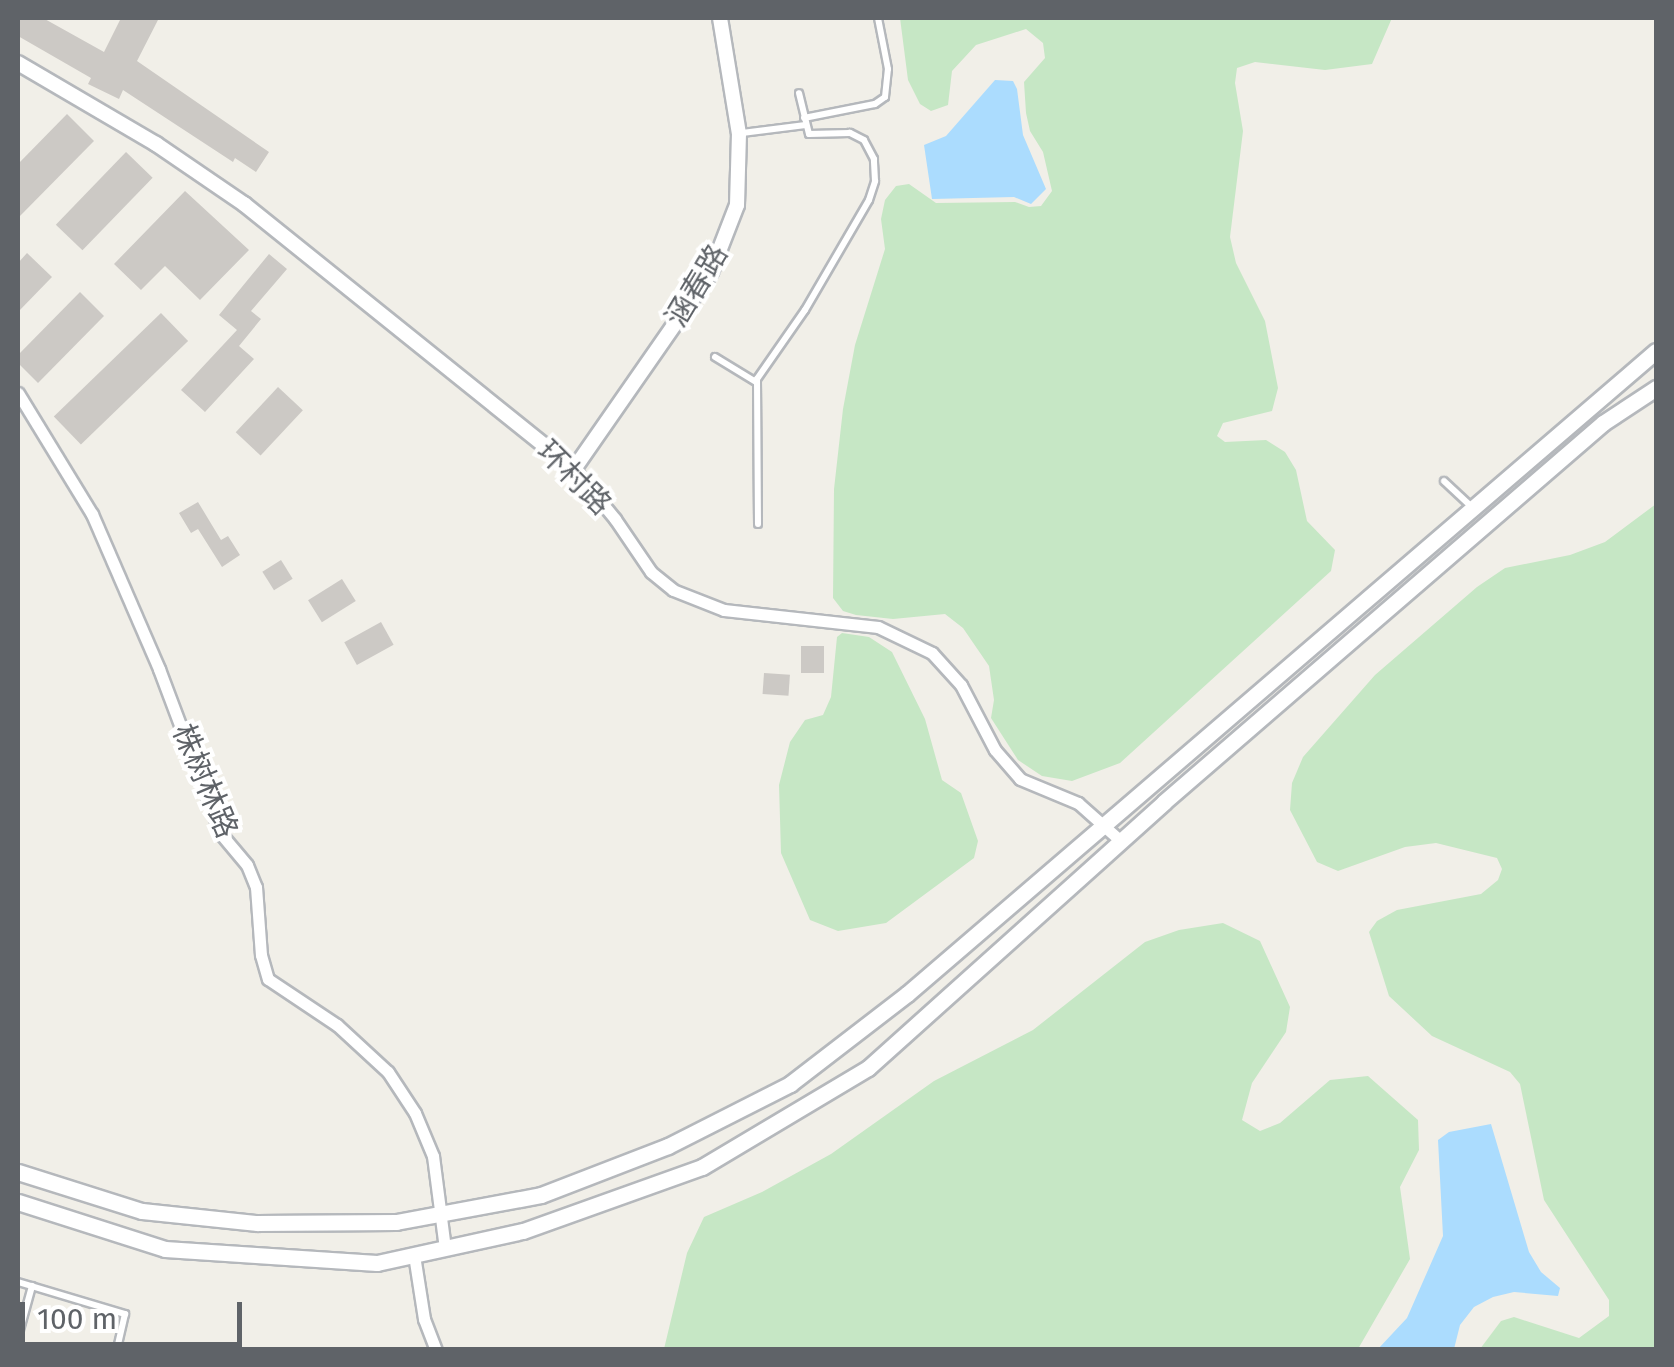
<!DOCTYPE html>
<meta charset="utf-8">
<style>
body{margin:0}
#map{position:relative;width:1674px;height:1367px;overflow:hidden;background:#f1efe8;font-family:"Fira Sans","Noto Sans SC",sans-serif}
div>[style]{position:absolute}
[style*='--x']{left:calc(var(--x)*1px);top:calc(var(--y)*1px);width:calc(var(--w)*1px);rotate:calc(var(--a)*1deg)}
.green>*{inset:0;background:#c6e7c5}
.water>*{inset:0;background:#abdcfe}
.building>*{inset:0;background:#ccc9c5;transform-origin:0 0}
.roads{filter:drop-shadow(2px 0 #b5b8bc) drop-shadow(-2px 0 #b5b8bc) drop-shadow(0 2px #b5b8bc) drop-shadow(0 -2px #b5b8bc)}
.service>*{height:6px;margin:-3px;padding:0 3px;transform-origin:3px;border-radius:3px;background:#fff}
.minor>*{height:11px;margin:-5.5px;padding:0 5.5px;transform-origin:5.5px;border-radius:5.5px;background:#fff}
.tertiary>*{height:14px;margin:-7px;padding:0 7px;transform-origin:7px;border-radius:7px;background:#fff}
.secondary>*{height:15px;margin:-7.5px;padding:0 7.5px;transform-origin:7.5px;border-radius:7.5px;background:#fff}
span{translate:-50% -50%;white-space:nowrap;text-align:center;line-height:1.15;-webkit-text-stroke:8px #fff;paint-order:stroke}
.street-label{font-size:30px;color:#5f6368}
.frame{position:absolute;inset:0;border:20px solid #5f6368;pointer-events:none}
.scale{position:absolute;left:20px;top:1302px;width:222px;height:45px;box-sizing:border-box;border:5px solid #5f6368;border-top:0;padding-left:12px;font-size:30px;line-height:35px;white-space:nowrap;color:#5f6368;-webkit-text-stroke:8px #fff;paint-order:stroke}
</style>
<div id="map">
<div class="green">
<div style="clip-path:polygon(900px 18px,1392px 18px,1372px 64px,1325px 70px,1255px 62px,1237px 68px,1235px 83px,1243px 131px,1230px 237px,1236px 263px,1265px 321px,1278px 388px,1272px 411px,1223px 423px,1217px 436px,1225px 442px,1266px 440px,1285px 452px,1296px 470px,1307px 521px,1335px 550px,1331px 571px,1120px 763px,1072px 781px,1042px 776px,1018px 760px,991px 718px,994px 700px,989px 666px,963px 628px,945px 614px,893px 619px,856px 615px,843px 611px,833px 598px,834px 489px,843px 409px,855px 345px,885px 249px,881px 219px,885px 200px,896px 186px,909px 184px,936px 203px,1015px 202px,1029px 207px,1041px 206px,1052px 191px,1043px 152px,1030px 131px,1026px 113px,1024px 82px,1045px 58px,1043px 43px,1026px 29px,976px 45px,952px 71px,948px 105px,931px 111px,920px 104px,908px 80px)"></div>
<div style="clip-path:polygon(1656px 504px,1656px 1349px,1480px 1349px,1501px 1321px,1514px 1317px,1579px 1338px,1609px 1316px,1609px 1300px,1544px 1200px,1520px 1084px,1510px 1072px,1432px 1036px,1389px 996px,1369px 932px,1377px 921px,1397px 910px,1481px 894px,1498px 880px,1502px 869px,1497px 858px,1436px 843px,1405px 847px,1338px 871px,1317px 862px,1290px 810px,1292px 783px,1303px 757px,1375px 675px,1477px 587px,1505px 568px,1570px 555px,1605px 542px)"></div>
<div style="clip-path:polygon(842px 633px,869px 637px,892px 652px,925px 719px,942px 780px,961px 793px,978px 841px,974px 858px,886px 923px,838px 931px,810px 920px,781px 853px,779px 785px,790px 742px,805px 720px,823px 715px,831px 697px,837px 637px)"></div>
<div style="clip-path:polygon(1223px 923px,1260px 941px,1290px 1007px,1286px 1032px,1252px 1083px,1242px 1120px,1260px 1131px,1280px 1123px,1330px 1080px,1368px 1076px,1418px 1120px,1419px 1150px,1400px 1187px,1410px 1259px,1358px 1349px,664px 1349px,687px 1253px,704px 1217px,762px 1192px,831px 1154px,934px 1081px,1033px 1030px,1145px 942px,1179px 930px)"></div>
</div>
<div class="water">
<div style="clip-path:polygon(995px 80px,1013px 81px,1017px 89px,1023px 135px,1046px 189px,1031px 204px,1014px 197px,932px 199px,924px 145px,946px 136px)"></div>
<div style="clip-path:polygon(1491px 1124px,1529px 1252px,1541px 1272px,1560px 1288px,1558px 1296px,1514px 1292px,1493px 1297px,1474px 1307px,1460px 1325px,1454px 1349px,1378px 1349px,1407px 1318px,1443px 1236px,1438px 1140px,1449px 1132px)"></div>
</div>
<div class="building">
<div style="clip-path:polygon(18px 18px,43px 18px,104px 52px,121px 18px,159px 18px,137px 61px,269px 152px,256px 172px,235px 158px,233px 162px,123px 90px,119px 99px,88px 84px,91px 78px,18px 36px)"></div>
<div style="clip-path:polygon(67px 114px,94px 141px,18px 218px,18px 164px)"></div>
<div style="left:126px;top:152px;width:37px;height:101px;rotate:44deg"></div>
<div style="clip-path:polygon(185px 191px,249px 250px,200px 300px,165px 266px,141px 290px,114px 264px)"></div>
<div style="clip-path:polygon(27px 253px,52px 277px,18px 312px,18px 263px)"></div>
<div style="clip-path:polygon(269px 254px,287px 269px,251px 311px,261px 319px,239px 346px,254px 359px,205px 412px,181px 390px,237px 330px,219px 315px)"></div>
<div style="clip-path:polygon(80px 292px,104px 316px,38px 383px,18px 363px,18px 355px)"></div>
<div style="left:161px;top:313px;width:39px;height:149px;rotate:46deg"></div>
<div style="left:278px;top:387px;width:34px;height:62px;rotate:43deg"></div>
<div style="clip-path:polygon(198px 502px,221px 540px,228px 536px,240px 555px,222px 567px,198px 529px,191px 533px,179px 513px)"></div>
<div style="left:281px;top:560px;width:22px;height:22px;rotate:58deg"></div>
<div style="left:342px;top:579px;width:26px;height:40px;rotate:58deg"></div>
<div style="left:381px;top:622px;width:26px;height:42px;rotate:61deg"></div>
<div style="left:801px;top:646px;width:23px;height:27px"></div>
<div style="left:764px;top:673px;width:26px;height:21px;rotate:4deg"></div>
</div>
<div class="roads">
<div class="service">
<div style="--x:804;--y:118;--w:72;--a:-11.2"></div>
<div style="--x:875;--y:104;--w:12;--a:-35"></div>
<div style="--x:885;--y:97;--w:28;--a:-84"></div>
<div style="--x:888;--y:69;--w:52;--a:-101.1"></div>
<div style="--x:742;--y:133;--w:64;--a:-7.2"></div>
<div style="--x:715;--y:357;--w:48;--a:31.4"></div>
<div style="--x:1444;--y:481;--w:38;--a:43"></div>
<div style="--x:758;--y:524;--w:145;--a:-90.4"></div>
<div style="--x:757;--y:379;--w:84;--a:-55.2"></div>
<div style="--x:805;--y:310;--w:127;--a:-59.8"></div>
<div style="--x:869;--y:200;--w:20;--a:-72"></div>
<div style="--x:875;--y:181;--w:22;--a:-93"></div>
<div style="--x:874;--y:159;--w:21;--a:-118"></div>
<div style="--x:864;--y:140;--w:16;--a:-153"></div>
<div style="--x:850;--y:133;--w:41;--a:178.6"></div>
<div style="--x:809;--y:134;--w:42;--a:-103.7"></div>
<div style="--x:18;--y:1282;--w:112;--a:16.7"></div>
<div style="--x:125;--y:1314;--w:37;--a:103"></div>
<div style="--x:18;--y:1337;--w:53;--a:-74.6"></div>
</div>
<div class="minor">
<div style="--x:18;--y:393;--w:142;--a:58.6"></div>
<div style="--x:92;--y:514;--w:169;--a:66.6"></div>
<div style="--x:159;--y:669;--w:176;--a:69.4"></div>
<div style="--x:221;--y:834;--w:40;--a:50"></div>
<div style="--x:247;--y:865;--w:24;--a:68"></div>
<div style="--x:256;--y:887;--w:68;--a:85.8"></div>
<div style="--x:261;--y:955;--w:25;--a:74"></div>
<div style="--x:268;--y:979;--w:83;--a:33.7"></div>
<div style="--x:337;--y:1025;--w:69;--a:42.7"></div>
<div style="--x:388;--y:1072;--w:49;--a:56.6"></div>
<div style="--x:415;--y:1113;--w:47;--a:67.3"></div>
<div style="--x:433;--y:1156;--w:93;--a:82.6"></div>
<div style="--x:574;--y:469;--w:65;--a:50.6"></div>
<div style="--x:615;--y:519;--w:64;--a:55.8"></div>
<div style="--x:651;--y:572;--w:28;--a:39"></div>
<div style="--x:673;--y:590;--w:55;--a:21.4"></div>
<div style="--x:724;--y:610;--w:155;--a:6.3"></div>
<div style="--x:878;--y:627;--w:60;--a:25.7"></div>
<div style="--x:932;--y:653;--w:43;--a:47.8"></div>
<div style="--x:961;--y:685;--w:73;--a:62.4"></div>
<div style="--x:995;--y:750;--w:38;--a:49"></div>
<div style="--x:1020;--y:779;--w:63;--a:22.5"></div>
<div style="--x:1078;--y:803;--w:57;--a:41.5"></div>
<div style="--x:414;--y:1255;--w:65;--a:81.1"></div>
<div style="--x:424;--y:1319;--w:33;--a:69"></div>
</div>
<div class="tertiary">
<div style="--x:18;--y:63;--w:160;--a:30.4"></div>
<div style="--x:156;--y:144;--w:107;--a:34.3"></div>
<div style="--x:244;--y:204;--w:423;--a:38.8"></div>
<div style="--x:574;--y:469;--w:240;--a:-55.2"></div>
<div style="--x:711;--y:272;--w:72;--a:-68.8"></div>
<div style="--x:737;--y:205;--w:71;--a:-88.4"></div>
<div style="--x:739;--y:134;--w:118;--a:-99.3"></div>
</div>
<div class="secondary">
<div style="--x:18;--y:1172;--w:130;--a:17.5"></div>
<div style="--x:142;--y:1211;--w:116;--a:6"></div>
<div style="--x:257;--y:1223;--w:139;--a:-0.4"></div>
<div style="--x:396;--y:1222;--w:147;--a:-10.5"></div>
<div style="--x:541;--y:1195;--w:136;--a:-21.1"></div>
<div style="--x:668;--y:1146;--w:137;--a:-26.9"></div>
<div style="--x:790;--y:1084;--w:148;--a:-37.6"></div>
<div style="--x:907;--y:994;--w:987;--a:-40.65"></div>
<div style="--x:18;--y:1202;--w:154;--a:17.7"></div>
<div style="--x:165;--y:1249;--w:212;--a:3.8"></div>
<div style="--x:377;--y:1263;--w:149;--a:-12.4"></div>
<div style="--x:523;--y:1231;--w:190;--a:-19.7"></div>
<div style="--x:702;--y:1167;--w:193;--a:-30.8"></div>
<div style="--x:868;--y:1068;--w:398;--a:-41.9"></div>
<div style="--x:1164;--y:802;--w:580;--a:-40.8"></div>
<div style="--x:1603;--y:423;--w:64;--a:-33.4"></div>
</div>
</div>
<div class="street-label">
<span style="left:697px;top:286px;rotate:-59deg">涵春路</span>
<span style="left:574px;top:478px;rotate:45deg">环村路</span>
<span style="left:205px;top:781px;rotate:67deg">株树林路</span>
</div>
<div class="frame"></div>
<div class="scale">100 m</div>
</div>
